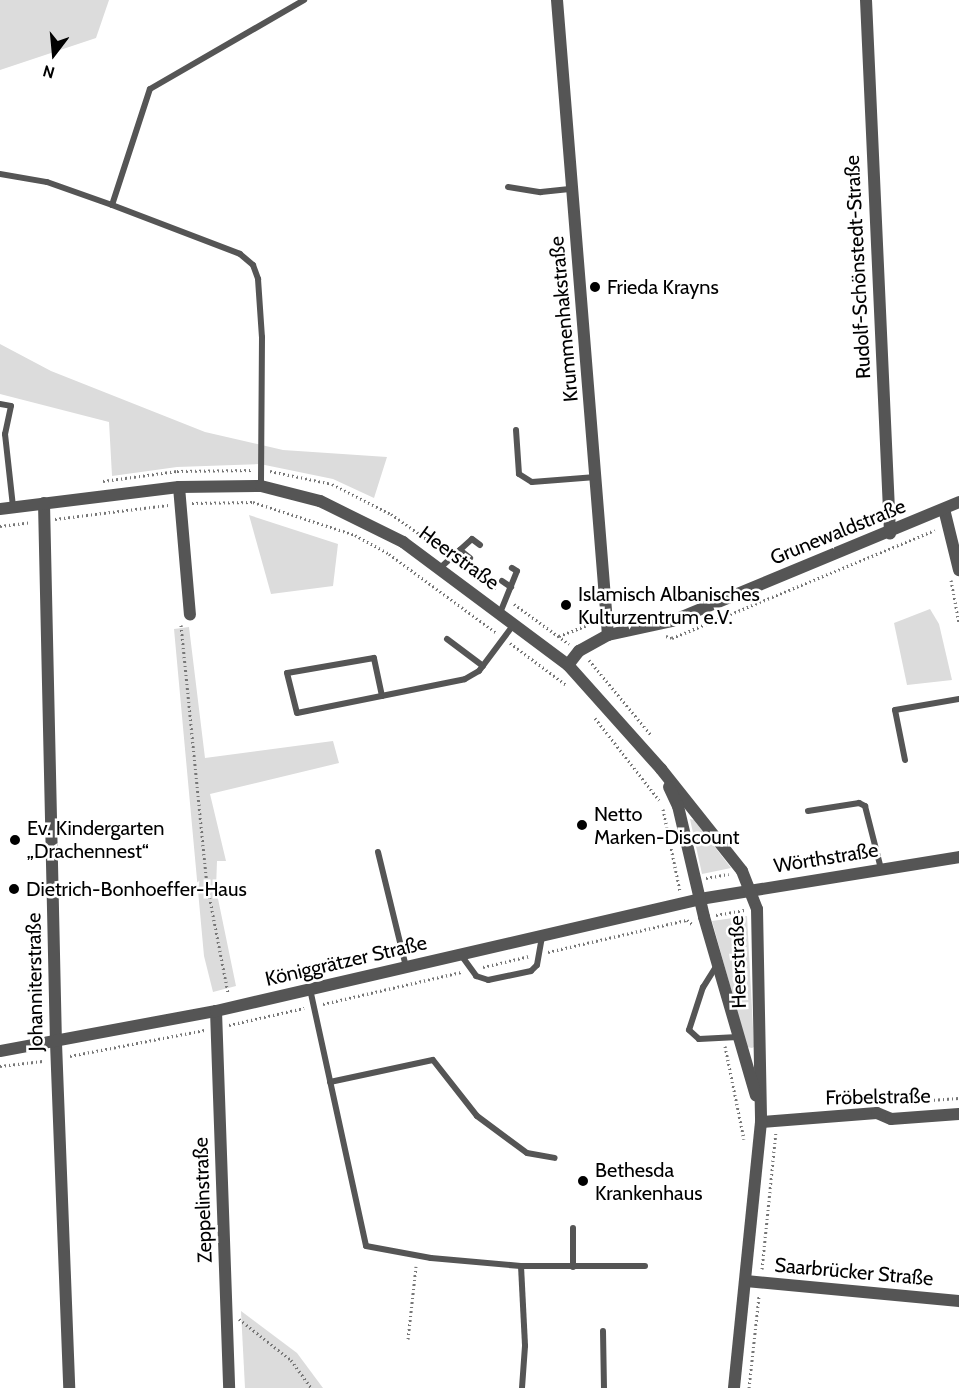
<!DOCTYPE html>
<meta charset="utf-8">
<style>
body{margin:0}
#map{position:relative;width:959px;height:1388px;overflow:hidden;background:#fff;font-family:Cabin,sans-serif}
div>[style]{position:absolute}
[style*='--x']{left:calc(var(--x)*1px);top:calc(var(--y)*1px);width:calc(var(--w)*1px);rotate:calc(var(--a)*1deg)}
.green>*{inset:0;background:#dcdcdc}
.path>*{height:3px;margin-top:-1.5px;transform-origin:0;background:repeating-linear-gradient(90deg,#777 0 1.5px,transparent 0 4.5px)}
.service>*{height:6px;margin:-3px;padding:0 3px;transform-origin:3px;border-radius:3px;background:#555}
.minor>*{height:12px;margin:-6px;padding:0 6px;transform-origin:6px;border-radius:6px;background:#555}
.tertiary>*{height:12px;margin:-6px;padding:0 6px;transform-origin:6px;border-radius:6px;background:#555}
.dots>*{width:16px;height:16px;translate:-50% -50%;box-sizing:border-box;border:3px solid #fff;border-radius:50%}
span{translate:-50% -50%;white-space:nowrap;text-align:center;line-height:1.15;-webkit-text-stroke:5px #fff;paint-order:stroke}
.street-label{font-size:20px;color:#000}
.poi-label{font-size:20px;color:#000}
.left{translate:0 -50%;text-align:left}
.north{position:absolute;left:24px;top:24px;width:60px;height:60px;-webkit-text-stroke:4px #fff;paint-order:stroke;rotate:196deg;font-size:16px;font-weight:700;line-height:24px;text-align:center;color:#000}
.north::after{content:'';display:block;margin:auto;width:21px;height:27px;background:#000;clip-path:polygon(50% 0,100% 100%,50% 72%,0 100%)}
</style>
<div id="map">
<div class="green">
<div style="clip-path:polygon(0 0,109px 0,96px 38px,0 70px)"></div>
<div style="clip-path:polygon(0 344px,51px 371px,205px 432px,283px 450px,387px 457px,374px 498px,333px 479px,260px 464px,177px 467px,112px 476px,109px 422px,0 394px)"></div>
<div style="clip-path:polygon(249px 515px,338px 544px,333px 586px,271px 594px)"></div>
<div style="clip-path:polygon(930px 609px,939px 624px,952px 680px,907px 685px,894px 623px)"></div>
<div style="clip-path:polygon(189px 627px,205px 758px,333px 741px,339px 763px,210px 794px,226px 861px,217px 861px,216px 889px,236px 986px,213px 992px,204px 956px,174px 629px)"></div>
<div style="clip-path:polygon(690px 819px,694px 820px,731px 868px,702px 874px)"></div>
<div style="clip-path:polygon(747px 916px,754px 1047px,752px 1048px,747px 1047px,712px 921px)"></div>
<div style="clip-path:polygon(241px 1311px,297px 1353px,323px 1388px,245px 1388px)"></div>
</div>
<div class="path">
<div style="--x:270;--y:471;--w:63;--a:11.8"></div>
<div style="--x:332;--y:484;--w:66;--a:27"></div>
<div style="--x:391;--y:514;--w:65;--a:34.9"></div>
<div style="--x:103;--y:481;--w:75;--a:-7.7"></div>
<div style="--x:177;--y:471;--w:75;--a:-0.8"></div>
<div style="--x:192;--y:503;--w:61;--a:-0.9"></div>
<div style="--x:253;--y:502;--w:107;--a:17.9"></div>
<div style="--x:355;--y:535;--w:39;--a:29"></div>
<div style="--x:389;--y:554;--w:132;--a:36.3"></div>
<div style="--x:55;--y:519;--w:114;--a:-7.1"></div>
<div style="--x:0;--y:526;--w:31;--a:-7"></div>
<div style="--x:467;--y:567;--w:36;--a:38"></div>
<div style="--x:951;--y:580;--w:44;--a:79.5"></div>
<div style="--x:514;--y:604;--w:68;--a:36"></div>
<div style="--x:181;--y:625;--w:260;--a:84.3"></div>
<div style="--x:207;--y:884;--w:111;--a:79.1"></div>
<div style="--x:559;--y:636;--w:30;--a:-21"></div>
<div style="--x:587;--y:625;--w:11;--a:-56"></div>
<div style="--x:666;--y:636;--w:6;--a:18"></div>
<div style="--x:672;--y:638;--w:284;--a:-22.3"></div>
<div style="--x:510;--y:643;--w:69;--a:36.7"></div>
<div style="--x:589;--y:660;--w:97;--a:50.4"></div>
<div style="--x:595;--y:718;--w:104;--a:52"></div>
<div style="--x:663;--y:809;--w:84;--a:78.3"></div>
<div style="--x:706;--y:878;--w:23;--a:-10"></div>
<div style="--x:716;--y:915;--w:29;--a:-10"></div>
<div style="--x:548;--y:952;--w:143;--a:-13"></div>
<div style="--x:687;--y:920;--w:6;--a:39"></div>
<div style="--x:483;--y:967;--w:48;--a:-13.2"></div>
<div style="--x:323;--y:1004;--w:143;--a:-13"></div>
<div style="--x:229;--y:1025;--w:77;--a:-12.8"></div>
<div style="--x:725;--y:1046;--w:95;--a:78.5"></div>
<div style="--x:70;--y:1056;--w:137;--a:-10.9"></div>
<div style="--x:0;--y:1066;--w:43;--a:-6.6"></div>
<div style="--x:889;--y:1103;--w:70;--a:-4.1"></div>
<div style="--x:762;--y:1269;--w:138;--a:-84.2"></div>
<div style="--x:239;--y:1319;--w:66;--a:38.3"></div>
<div style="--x:291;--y:1360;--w:34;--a:54"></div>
<div style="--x:408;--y:1339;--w:73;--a:-83.7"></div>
<div style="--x:749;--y:1388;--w:93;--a:-83.8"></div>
</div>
<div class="service">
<div style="--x:0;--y:174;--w:48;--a:9.7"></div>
<div style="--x:47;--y:182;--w:69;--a:19.5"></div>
<div style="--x:112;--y:205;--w:137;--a:20.9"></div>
<div style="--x:240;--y:254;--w:17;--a:40"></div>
<div style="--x:253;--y:265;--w:15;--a:70"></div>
<div style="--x:258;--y:279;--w:58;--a:86.1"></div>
<div style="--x:262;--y:337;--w:148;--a:90.4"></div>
<div style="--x:508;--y:187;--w:33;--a:9"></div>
<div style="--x:541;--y:192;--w:31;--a:-6"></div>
<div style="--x:112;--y:205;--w:122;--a:-71.9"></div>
<div style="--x:150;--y:89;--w:178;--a:-30"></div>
<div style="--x:0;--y:404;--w:11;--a:10"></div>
<div style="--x:11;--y:406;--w:29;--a:102"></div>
<div style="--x:5;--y:434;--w:73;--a:83.7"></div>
<div style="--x:516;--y:430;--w:44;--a:86.1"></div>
<div style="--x:519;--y:474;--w:15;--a:32"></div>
<div style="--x:532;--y:482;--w:64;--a:-4.5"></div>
<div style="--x:460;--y:550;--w:13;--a:39"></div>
<div style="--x:440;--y:568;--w:43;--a:-42.2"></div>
<div style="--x:472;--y:539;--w:10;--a:37"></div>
<div style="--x:502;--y:581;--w:11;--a:34"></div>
<div style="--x:500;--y:613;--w:45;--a:-68"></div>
<div style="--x:517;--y:571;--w:6;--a:-149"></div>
<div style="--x:447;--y:639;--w:45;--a:36.9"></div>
<div style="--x:382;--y:696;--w:39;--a:-102"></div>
<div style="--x:374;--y:658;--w:88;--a:170.2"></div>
<div style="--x:287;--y:673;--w:41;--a:76"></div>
<div style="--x:297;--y:713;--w:171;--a:-11.4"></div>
<div style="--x:465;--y:679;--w:16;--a:-30"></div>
<div style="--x:479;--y:671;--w:59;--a:-53.3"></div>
<div style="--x:905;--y:760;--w:51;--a:-101.3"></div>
<div style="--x:895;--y:710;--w:65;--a:-9.8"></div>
<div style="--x:808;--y:811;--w:52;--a:-8.9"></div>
<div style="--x:859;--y:803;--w:7;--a:27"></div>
<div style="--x:865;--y:806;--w:65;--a:75.7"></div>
<div style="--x:378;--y:852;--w:118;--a:76.3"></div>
<div style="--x:461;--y:955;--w:26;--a:54"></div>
<div style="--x:476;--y:976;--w:13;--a:18"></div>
<div style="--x:488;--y:980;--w:44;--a:-11.8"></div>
<div style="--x:531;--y:971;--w:8;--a:-45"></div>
<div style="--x:537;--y:965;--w:29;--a:-80"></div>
<div style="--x:717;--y:965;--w:26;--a:122"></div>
<div style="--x:703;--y:987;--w:45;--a:108"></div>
<div style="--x:689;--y:1030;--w:13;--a:42"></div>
<div style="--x:699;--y:1039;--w:39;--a:-3"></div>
<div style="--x:310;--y:989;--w:263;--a:77.7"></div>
<div style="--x:366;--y:1246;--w:66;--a:10.5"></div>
<div style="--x:431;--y:1258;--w:90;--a:5.1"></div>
<div style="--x:521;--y:1266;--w:80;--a:87.1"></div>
<div style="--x:525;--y:1346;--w:42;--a:94.1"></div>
<div style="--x:330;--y:1082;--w:105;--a:-12.1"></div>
<div style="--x:433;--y:1060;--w:71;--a:51.8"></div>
<div style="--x:477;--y:1116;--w:62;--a:36.5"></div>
<div style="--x:527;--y:1153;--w:28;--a:10"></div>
<div style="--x:573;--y:1228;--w:39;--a:90"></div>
<div style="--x:521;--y:1266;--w:124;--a:0"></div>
<div style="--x:603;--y:1331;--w:57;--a:89"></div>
</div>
<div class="minor">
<div style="--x:557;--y:0;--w:637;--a:85.41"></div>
<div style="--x:866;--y:0;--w:534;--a:87.42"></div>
<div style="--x:179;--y:487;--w:128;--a:85.1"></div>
<div style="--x:44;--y:503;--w:540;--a:88.73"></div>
<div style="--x:56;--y:1043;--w:345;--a:87.8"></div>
<div style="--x:944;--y:509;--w:63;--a:76.2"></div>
<div style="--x:568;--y:665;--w:18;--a:-52"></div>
<div style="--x:579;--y:651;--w:33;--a:-29"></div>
<div style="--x:608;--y:635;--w:66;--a:-12.3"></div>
<div style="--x:672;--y:621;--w:311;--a:-22.5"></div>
<div style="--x:216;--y:1011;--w:377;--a:88"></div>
<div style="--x:0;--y:1051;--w:220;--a:-10.5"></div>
<div style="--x:216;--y:1011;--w:497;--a:-13"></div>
<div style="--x:700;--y:899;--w:262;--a:-9.2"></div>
<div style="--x:761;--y:1122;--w:116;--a:-4.4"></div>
<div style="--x:877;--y:1113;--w:15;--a:23"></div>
<div style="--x:891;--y:1119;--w:68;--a:-4.2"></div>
<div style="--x:746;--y:1281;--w:214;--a:5.4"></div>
</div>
<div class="tertiary">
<div style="--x:0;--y:509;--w:180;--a:-7"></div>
<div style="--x:179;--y:487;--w:82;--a:-0.7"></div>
<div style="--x:261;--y:486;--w:61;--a:14.3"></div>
<div style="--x:320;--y:501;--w:93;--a:26.3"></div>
<div style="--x:403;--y:542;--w:206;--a:36.7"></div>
<div style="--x:568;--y:665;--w:140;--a:48.2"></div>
<div style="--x:661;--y:769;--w:130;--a:51.5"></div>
<div style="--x:742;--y:871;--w:41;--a:68.5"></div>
<div style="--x:757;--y:909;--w:213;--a:88.9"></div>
<div style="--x:761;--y:1122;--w:267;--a:95.8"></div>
<div style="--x:669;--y:787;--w:21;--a:65"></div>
<div style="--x:678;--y:806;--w:114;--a:76.8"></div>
<div style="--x:704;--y:917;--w:186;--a:73.8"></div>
</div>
<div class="dots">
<div style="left:595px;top:287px;background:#000"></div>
<div style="left:566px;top:605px;background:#000"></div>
<div style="left:582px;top:825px;background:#000"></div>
<div style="left:15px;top:840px;background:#000"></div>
<div style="left:14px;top:889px;background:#000"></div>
<div style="left:583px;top:1181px;background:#000"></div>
</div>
<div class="street-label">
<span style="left:858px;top:267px;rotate:-93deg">Rudolf-Schönstedt-Straße</span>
<span style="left:564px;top:319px;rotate:-95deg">Krummenhakstraße</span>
<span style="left:838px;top:532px;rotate:-22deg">Grunewaldstraße</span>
<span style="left:459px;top:558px;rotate:36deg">Heerstraße</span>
<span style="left:826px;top:858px;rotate:-9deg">Wörthstraße</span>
<span style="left:346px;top:961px;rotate:-13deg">Königgrätzer Straße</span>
<span style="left:738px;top:962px;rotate:-92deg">Heerstraße</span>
<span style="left:35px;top:982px;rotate:-91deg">Johanniterstraße</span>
<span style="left:878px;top:1097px;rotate:-1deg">Fröbelstraße</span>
<span style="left:203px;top:1200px;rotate:-92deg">Zeppelinstraße</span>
<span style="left:854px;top:1272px;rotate:5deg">Saarbrücker Straße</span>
</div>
<div class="poi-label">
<span class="left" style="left:607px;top:287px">Frieda Krayns</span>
<span class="left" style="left:578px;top:606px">Islamisch Albanisches<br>Kulturzentrum e.V.</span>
<span class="left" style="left:594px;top:826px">Netto<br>Marken-Discount</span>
<span class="left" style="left:27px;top:840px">Ev. Kindergarten<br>„Drachennest“</span>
<span class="left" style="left:26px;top:889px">Dietrich-Bonhoeffer-Haus</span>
<span class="left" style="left:595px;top:1182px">Bethesda<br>Krankenhaus</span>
</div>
<div class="north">N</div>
</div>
